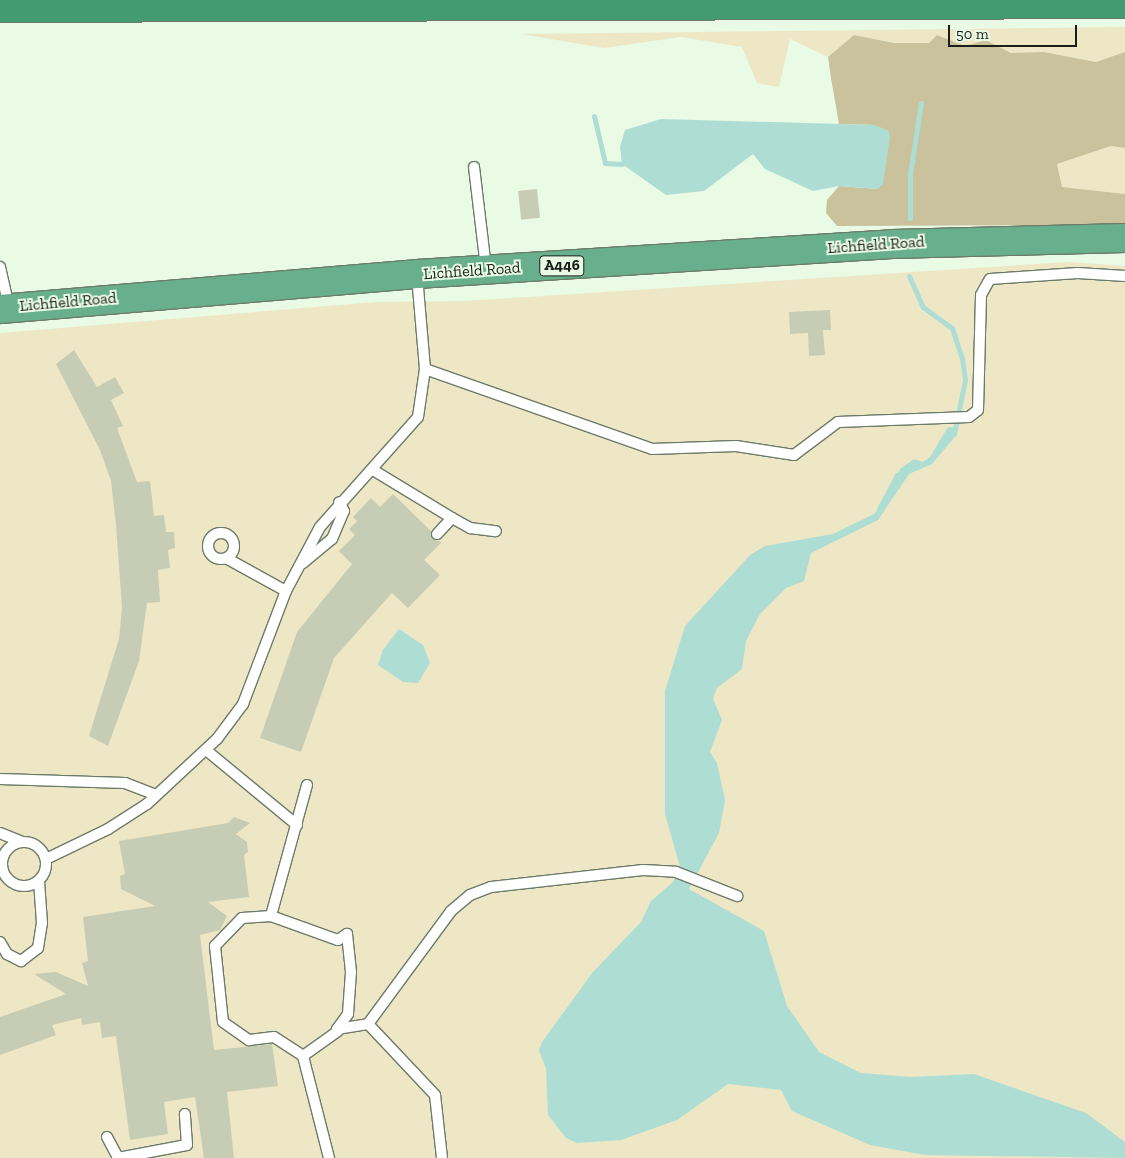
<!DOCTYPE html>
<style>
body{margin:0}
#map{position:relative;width:1125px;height:1158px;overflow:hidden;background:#e9fae5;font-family:"Zilla Slab",serif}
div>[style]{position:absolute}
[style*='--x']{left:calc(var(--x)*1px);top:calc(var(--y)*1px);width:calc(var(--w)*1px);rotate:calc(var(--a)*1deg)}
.green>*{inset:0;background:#eee7c6}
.forest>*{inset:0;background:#cac29d}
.water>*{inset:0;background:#aeddd4}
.stream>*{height:5px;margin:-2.5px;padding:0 2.5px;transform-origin:2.5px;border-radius:2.5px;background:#aeddd4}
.building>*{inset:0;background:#c7cdb5;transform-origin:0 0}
.roads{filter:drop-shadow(1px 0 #6c7b68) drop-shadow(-1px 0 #6c7b68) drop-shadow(0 1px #6c7b68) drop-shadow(0 -1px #6c7b68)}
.service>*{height:10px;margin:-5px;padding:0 5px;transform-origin:5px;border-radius:5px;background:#fff}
.service>.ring{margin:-5px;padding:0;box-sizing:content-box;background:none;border:10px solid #fff;border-radius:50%}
.trunk>*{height:28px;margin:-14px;padding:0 14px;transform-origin:14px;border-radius:14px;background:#68af8e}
.motorway>*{height:28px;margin:-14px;padding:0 14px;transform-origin:14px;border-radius:14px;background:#439b72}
span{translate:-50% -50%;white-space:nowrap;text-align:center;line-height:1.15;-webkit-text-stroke:4px #e9fae5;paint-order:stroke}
.shield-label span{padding:1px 4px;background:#e9fae5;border:1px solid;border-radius:4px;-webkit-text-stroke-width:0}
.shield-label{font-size:15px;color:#191f18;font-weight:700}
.street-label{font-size:16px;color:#191f18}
.scale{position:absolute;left:948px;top:25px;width:129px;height:22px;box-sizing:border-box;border:2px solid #191f18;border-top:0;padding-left:6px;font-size:15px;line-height:18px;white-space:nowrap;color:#191f18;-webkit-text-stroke:4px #e9fae5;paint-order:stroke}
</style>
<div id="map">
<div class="green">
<div style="clip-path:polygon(1125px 27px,1125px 52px,1096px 62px,1044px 52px,1011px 53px,986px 40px,965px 46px,937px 35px,929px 43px,894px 43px,854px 35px,828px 57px,790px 39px,779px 87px,757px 83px,742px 47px,681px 37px,604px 48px,521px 34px)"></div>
<div style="clip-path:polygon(1111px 146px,1125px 148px,1125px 194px,1062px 187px,1057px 164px)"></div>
<div style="clip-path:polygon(1068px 262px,1125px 266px,1125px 1158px,0 1158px,0 333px,376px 302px,465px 301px)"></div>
</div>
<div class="forest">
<div style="clip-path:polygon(854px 35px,894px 43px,929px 43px,937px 35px,965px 46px,986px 40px,1011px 53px,1044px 52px,1096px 62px,1125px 52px,1125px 148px,1111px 146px,1057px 164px,1062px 187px,1125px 194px,1125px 225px,837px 226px,826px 213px,827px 200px,839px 186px,878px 189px,875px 125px,839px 124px,831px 78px,828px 57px)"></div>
</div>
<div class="water">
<div style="clip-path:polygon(661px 119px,875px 125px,889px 131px,890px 137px,883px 184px,878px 189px,839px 186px,813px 191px,765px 169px,753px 154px,704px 191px,666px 195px,622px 164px,620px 147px,625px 130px)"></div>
<div style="clip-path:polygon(948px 427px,956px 428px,954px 438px,932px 464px,909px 474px,878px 520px,811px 553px,804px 581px,786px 588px,760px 614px,746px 641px,742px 669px,717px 688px,713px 699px,722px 720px,710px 752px,717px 763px,725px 800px,719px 833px,689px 889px,764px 931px,787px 1006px,819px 1052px,861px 1073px,911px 1077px,974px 1074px,1086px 1113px,1125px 1142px,1125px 1158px,925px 1155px,870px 1145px,792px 1111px,781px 1090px,728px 1084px,677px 1120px,621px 1140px,577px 1143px,566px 1138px,548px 1115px,546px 1069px,539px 1050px,542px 1042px,593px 972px,641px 922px,651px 901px,673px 882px,680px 867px,665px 814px,665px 691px,685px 626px,750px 555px,765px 546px,833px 534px,874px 514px,889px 496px,900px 469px,914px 459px,923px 462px,930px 457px)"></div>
<div style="clip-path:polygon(399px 629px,423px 645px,430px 663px,418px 683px,403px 682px,378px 665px,383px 650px)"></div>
</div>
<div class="stream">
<div style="--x:594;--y:116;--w:48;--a:76.8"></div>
<div style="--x:605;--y:163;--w:17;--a:3"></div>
<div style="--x:910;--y:218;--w:44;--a:-90"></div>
<div style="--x:910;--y:174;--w:72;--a:-81.2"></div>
<div style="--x:909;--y:276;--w:34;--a:66"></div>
<div style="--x:923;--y:307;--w:36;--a:36"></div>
<div style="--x:952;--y:328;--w:32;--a:72"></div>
<div style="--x:962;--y:358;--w:22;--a:82"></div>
<div style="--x:965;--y:380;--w:55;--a:101.5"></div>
<div style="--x:879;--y:509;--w:38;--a:-62"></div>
<div style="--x:897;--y:475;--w:8;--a:-30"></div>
</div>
<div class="building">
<div style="left:537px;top:189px;width:29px;height:19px;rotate:84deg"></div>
<div style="clip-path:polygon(830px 310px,831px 330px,823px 330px,825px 355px,809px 356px,808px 333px,790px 334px,789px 312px)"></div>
<div style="clip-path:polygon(74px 350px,97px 387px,115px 377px,124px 393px,111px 400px,123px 426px,117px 428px,137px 482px,150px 481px,154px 516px,164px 515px,166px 532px,174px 532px,175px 548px,168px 550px,170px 568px,158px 570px,160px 602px,147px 603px,139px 661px,108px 746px,89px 736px,119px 639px,122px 608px,116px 525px,111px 481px,100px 450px,56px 364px)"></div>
<div style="clip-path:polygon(393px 494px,431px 531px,432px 539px,442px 542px,424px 560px,440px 575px,408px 608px,392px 593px,334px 658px,301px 752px,260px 738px,297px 632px,352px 564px,339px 551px,355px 535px,349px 529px,357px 521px,353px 517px,371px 498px,380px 507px)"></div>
<div style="clip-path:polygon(234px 817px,250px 823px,236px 834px,247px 842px,248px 852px,244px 855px,249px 897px,208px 902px,227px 916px,220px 930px,200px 935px,214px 1050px,272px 1044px,278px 1086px,227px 1092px,234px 1158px,204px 1158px,195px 1097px,164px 1102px,168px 1134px,130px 1140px,116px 1036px,102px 1038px,100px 1022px,82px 1025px,81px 1018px,52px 1025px,56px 1035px,0 1055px,0 1017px,66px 994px,34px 974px,56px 972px,88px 986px,82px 963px,88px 961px,83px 917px,155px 906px,121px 889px,120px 876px,125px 874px,119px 841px,228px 823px)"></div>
</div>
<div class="roads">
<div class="service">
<div style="--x:474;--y:167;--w:102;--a:83.2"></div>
<div style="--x:0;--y:267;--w:41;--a:77.3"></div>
<div style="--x:425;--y:369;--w:241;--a:19.4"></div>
<div style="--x:652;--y:449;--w:84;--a:-2"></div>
<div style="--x:736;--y:446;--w:59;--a:8.8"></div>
<div style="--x:794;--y:455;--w:55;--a:-36.9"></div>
<div style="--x:838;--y:422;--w:131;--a:-2.2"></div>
<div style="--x:969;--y:417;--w:11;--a:-38"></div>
<div style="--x:978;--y:410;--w:115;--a:-88.5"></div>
<div style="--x:981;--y:295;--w:18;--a:-61"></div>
<div style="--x:990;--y:279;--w:88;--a:-3.9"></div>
<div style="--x:1078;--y:273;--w:47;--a:3.7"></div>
<div style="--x:373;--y:470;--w:92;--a:31.3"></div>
<div style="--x:452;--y:518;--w:22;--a:133"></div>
<div style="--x:452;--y:518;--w:21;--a:29"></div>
<div style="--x:470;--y:528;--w:26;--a:7"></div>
<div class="ring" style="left:208px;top:533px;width:16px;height:16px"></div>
<div style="--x:226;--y:558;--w:68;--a:28.8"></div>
<div style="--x:303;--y:563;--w:38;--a:-40"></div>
<div style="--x:332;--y:539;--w:30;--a:-67"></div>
<div style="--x:344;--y:511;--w:10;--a:-119"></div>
<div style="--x:206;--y:750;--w:118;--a:39.5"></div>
<div style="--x:0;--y:779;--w:125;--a:1.8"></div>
<div style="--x:125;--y:783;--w:33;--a:21"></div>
<div style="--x:307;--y:785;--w:136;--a:105.4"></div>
<div style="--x:271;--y:916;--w:71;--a:19.7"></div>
<div style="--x:338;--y:940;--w:11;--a:-34"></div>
<div style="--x:347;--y:934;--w:38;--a:84"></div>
<div style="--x:351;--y:972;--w:42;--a:94.1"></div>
<div style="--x:348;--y:1014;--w:19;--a:126"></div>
<div style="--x:337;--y:1029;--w:31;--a:-9"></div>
<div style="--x:0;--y:833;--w:24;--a:22"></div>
<div class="ring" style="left:2px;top:842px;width:34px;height:34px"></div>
<div style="--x:46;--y:859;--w:69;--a:-25.8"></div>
<div style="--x:108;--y:829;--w:46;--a:-32.7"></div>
<div style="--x:147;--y:804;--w:96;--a:-42.9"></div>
<div style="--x:217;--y:739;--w:44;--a:-53.4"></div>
<div style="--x:243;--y:704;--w:121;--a:-69.2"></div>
<div style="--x:286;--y:591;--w:72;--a:-62"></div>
<div style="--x:320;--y:527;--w:147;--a:-48.3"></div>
<div style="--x:418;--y:417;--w:49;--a:-81.7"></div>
<div style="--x:425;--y:369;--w:94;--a:-94.9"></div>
<div style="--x:271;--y:916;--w:29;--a:176"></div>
<div style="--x:242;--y:918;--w:39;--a:134"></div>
<div style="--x:215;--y:946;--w:76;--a:84"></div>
<div style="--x:223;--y:1022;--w:32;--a:35"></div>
<div style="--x:249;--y:1040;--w:25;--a:-7"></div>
<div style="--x:274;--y:1037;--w:35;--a:33"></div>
<div style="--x:303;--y:1056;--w:43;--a:-35.5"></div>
<div style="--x:0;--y:942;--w:14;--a:60"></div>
<div style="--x:7;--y:954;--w:16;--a:27"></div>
<div style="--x:21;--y:961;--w:21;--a:-37"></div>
<div style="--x:38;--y:948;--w:25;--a:-81"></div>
<div style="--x:42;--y:923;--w:42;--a:-94.1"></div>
<div style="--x:303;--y:1056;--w:105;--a:75.7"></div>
<div style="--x:107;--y:1137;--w:24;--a:62"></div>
<div style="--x:118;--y:1158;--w:70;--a:-10.7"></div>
<div style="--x:187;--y:1145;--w:31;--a:-94"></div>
<div style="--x:442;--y:1158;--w:63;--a:-96.3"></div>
<div style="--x:435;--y:1095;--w:98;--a:-133.3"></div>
<div style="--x:368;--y:1024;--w:140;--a:-53.7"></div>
<div style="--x:451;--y:911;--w:25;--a:-40"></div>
<div style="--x:470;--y:895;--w:22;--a:-21"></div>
<div style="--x:491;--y:887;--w:153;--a:-6.4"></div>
<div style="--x:643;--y:870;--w:33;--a:3"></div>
<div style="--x:676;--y:872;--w:66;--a:21.5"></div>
</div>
<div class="trunk">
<div style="--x:0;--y:309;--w:418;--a:-4.8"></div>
<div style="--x:417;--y:274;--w:476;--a:-3.6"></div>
<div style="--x:892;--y:244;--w:233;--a:-1.5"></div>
</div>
<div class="motorway">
<div style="--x:0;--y:8;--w:1125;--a:-0.2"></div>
</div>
</div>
<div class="shield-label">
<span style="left:562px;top:266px">A446</span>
</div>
<div class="street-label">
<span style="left:876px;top:245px;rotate:-4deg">Lichfield Road</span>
<span style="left:472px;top:271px;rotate:-4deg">Lichfield Road</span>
<span style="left:68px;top:302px;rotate:-5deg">Lichfield Road</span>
</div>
<div class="scale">50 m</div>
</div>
